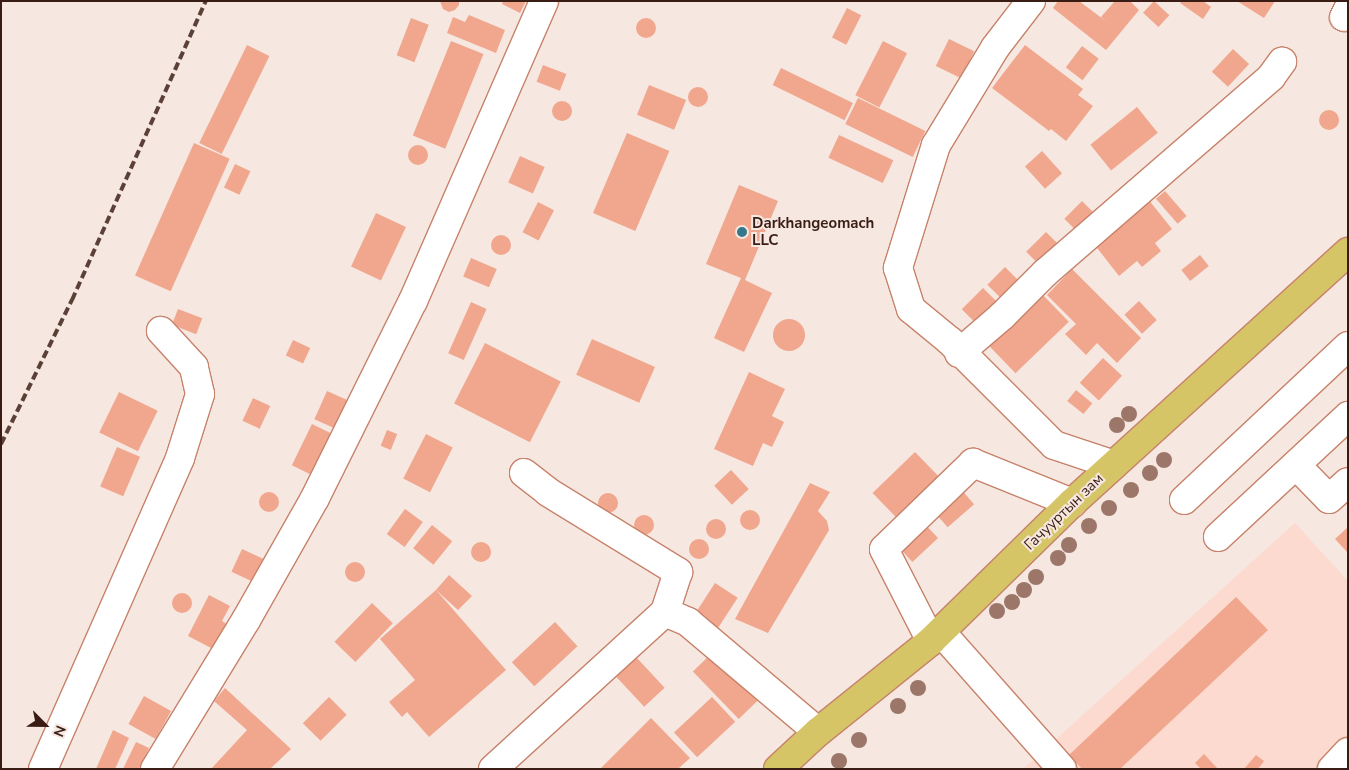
<!DOCTYPE html>
<meta charset="utf-8">
<style>
body{margin:0}
#map{position:relative;width:1349px;height:770px;overflow:hidden;background:#f6e7e1;font-family:"Nunito Sans",sans-serif}
div>[style]{position:absolute}
[style*='--x']{left:calc(var(--x)*1px);top:calc(var(--y)*1px);width:calc(var(--w)*1px);rotate:calc(var(--a)*1deg)}
.built>*{inset:0;background:#fddacf}
.building>*{inset:0;background:#f0a78e;transform-origin:0 0}
.round{border-radius:50%}
.roads{filter:drop-shadow(1px 0 #c7826a) drop-shadow(-1px 0 #c7826a) drop-shadow(0 1px #c7826a) drop-shadow(0 -1px #c7826a)}
.minor>*{height:28px;margin:-14px;padding:0 14px;transform-origin:14px;border-radius:14px;background:#fff}
.highway>*{height:28px;margin:-14px;padding:0 14px;transform-origin:14px;border-radius:14px;background:#d5c567}
.rail>*{height:4px;margin-top:-2px;transform-origin:0;background:repeating-linear-gradient(90deg,#5a4037 0 8px,transparent 0 12px)}
.trees>*{width:16px;height:16px;margin:-8px;border-radius:50%;background:#9c7769}
.dots>*{width:14px;height:14px;translate:-50% -50%;box-sizing:border-box;border:2px solid #f6e7e1;border-radius:50%}
span{translate:-50% -50%;white-space:nowrap;text-align:center;line-height:1.15;-webkit-text-stroke:4px #f6e7e1;paint-order:stroke}
.poi-label{font-size:15px;color:#391d14;font-weight:700}
.left{translate:0 -50%;text-align:left}
.street-label{font-size:15px;color:#391d14}
.frame{position:absolute;inset:0;border:2px solid #391d14;pointer-events:none}
.north{position:absolute;left:20px;top:700px;width:50px;height:50px;-webkit-text-stroke:4px #f6e7e1;paint-order:stroke;rotate:113deg;font-size:14px;font-weight:700;line-height:20px;text-align:center;color:#391d14}
.north::after{content:'';display:block;margin:auto;width:18px;height:22px;background:#391d14;clip-path:polygon(50% 0,100% 100%,50% 72%,0 100%)}
</style>
<div id="map">
<div class="built">
<div style="clip-path:polygon(1295px 523px,1348px 581px,1348px 769px,1023px 769px)"></div>
</div>
<div class="building">
<div style="clip-path:polygon(440px 1px,459px 1px,459px 5px,455px 10px,449px 12px,443px 9px)"></div>
<div style="clip-path:polygon(503px 1px,526px 1px,520px 13px,502px 4px)"></div>
<div style="clip-path:polygon(1058px 1px,1079px 1px,1107px 22px,1101px 17px,1115px 1px,1130px 1px,1139px 10px,1106px 50px,1053px 8px)"></div>
<div style="left:1154px;top:1px;width:21px;height:16px;rotate:43deg"></div>
<div style="clip-path:polygon(1182px 1px,1203px 1px,1211px 7px,1203px 19px,1180px 3px)"></div>
<div style="clip-path:polygon(1237px 1px,1275px 1px,1264px 18px)"></div>
<div style="left:847px;top:8px;width:16px;height:33px;rotate:27deg"></div>
<div style="clip-path:polygon(469px 15px,505px 30px,496px 53px,447px 33px,453px 17px,465px 22px)"></div>
<div style="left:411px;top:18px;width:19px;height:40px;rotate:21deg"></div>
<div class="round" style="left:636px;top:18px;width:20px;height:20px"></div>
<div style="left:949px;top:39px;width:28px;height:30px;rotate:26deg"></div>
<div style="left:451px;top:41px;width:35px;height:102px;rotate:22deg"></div>
<div style="left:883px;top:41px;width:27px;height:61px;rotate:27deg"></div>
<div style="left:247px;top:45px;width:25px;height:109px;rotate:26deg"></div>
<div style="clip-path:polygon(1025px 45px,1083px 89px,1078px 95px,1093px 106px,1066px 141px,1051px 129px,1049px 131px,992px 88px)"></div>
<div style="left:1082px;top:46px;width:21px;height:27px;rotate:37deg"></div>
<div style="left:1233px;top:49px;width:22px;height:31px;rotate:43deg"></div>
<div style="left:543px;top:65px;width:25px;height:18px;rotate:21deg"></div>
<div style="left:781px;top:68px;width:80px;height:19px;rotate:26deg"></div>
<div style="left:649px;top:85px;width:40px;height:32px;rotate:22deg"></div>
<div class="round" style="left:688px;top:87px;width:20px;height:20px"></div>
<div style="left:858px;top:98px;width:75px;height:29px;rotate:26deg"></div>
<div class="round" style="left:552px;top:101px;width:20px;height:20px"></div>
<div style="left:1137px;top:107px;width:33px;height:60px;rotate:51deg"></div>
<div class="round" style="left:1319px;top:110px;width:20px;height:20px"></div>
<div style="left:627px;top:133px;width:46px;height:87px;rotate:23deg"></div>
<div style="left:839px;top:135px;width:60px;height:25px;rotate:25deg"></div>
<div style="left:194px;top:143px;width:39px;height:145px;rotate:24deg"></div>
<div class="round" style="left:408px;top:145px;width:20px;height:20px"></div>
<div style="left:1042px;top:151px;width:30px;height:23px;rotate:48deg"></div>
<div style="left:520px;top:156px;width:27px;height:29px;rotate:24deg"></div>
<div style="left:235px;top:164px;width:17px;height:26px;rotate:25deg"></div>
<div style="clip-path:polygon(739px 185px,778px 201px,745px 280px,772px 293px,744px 352px,714px 338px,741px 278px,706px 264px)"></div>
<div style="left:1165px;top:191px;width:33px;height:12px;rotate:49deg"></div>
<div style="clip-path:polygon(1148px 199px,1172px 229px,1155px 243px,1161px 251px,1142px 267px,1137px 261px,1119px 276px,1094px 244px)"></div>
<div style="left:1082px;top:201px;width:17px;height:25px;rotate:45deg"></div>
<div style="left:538px;top:202px;width:18px;height:34px;rotate:27deg"></div>
<div style="left:376px;top:213px;width:33px;height:59px;rotate:25deg"></div>
<div style="left:1046px;top:232px;width:16px;height:28px;rotate:45deg"></div>
<div class="round" style="left:491px;top:235px;width:20px;height:20px"></div>
<div style="left:1200px;top:255px;width:14px;height:24px;rotate:51deg"></div>
<div style="left:471px;top:258px;width:28px;height:20px;rotate:23deg"></div>
<div style="left:1005px;top:267px;width:20px;height:25px;rotate:45deg"></div>
<div style="clip-path:polygon(1072px 269px,1141px 338px,1117px 363px,1097px 343px,1086px 355px,1065px 334px,1076px 324px,1047px 295px)"></div>
<div style="left:983px;top:288px;width:21px;height:30px;rotate:45deg"></div>
<div style="left:1041px;top:293px;width:40px;height:74px;rotate:46deg"></div>
<div style="left:1139px;top:301px;width:26px;height:20px;rotate:47deg"></div>
<div style="left:471px;top:302px;width:17px;height:56px;rotate:24deg"></div>
<div style="left:178px;top:309px;width:26px;height:17px;rotate:21deg"></div>
<div class="round" style="left:773px;top:319px;width:32px;height:32px"></div>
<div style="left:592px;top:339px;width:69px;height:39px;rotate:24deg"></div>
<div style="left:293px;top:340px;width:19px;height:17px;rotate:25deg"></div>
<div style="left:485px;top:343px;width:85px;height:68px;rotate:27deg"></div>
<div style="left:1103px;top:358px;width:26px;height:34px;rotate:43deg"></div>
<div style="clip-path:polygon(749px 372px,785px 389px,772px 416px,784px 422px,772px 447px,763px 443px,753px 466px,714px 449px)"></div>
<div style="left:1076px;top:390px;width:21px;height:14px;rotate:39deg"></div>
<div style="left:327px;top:391px;width:27px;height:31px;rotate:24deg"></div>
<div style="left:119px;top:392px;width:43px;height:45px;rotate:26deg"></div>
<div style="left:253px;top:398px;width:19px;height:25px;rotate:25deg"></div>
<div style="left:312px;top:424px;width:25px;height:46px;rotate:26deg"></div>
<div style="left:387px;top:430px;width:11px;height:17px;rotate:22deg"></div>
<div style="left:426px;top:434px;width:30px;height:50px;rotate:27deg"></div>
<div style="left:117px;top:447px;width:25px;height:43px;rotate:23deg"></div>
<div style="left:915px;top:452px;width:37px;height:59px;rotate:46deg"></div>
<div style="left:731px;top:470px;width:26px;height:23px;rotate:47deg"></div>
<div style="clip-path:polygon(810px 483px,830px 492px,818px 511px,827px 521px,829px 530px,768px 633px,735px 619px)"></div>
<div style="left:959px;top:487px;width:23px;height:35px;rotate:49deg"></div>
<div class="round" style="left:259px;top:492px;width:20px;height:20px"></div>
<div class="round" style="left:598px;top:493px;width:20px;height:20px"></div>
<div style="left:405px;top:509px;width:22px;height:31px;rotate:36deg"></div>
<div class="round" style="left:740px;top:510px;width:20px;height:20px"></div>
<div class="round" style="left:634px;top:515px;width:20px;height:20px"></div>
<div class="round" style="left:706px;top:519px;width:20px;height:20px"></div>
<div style="left:923px;top:522px;width:22px;height:35px;rotate:47deg"></div>
<div style="left:432px;top:525px;width:26px;height:30px;rotate:39deg"></div>
<div style="clip-path:polygon(1348px 527px,1348px 553px,1335px 539px)"></div>
<div class="round" style="left:689px;top:539px;width:20px;height:20px"></div>
<div class="round" style="left:471px;top:542px;width:20px;height:20px"></div>
<div style="left:242px;top:549px;width:26px;height:25px;rotate:25deg"></div>
<div class="round" style="left:345px;top:562px;width:20px;height:20px"></div>
<div style="clip-path:polygon(449px 575px,472px 596px,458px 610px,436px 590px,506px 670px,429px 737px,407px 712px,402px 717px,389px 702px,415px 680px,380px 639px,436px 590px)"></div>
<div style="left:715px;top:583px;width:27px;height:36px;rotate:33deg"></div>
<div class="round" style="left:172px;top:593px;width:20px;height:20px"></div>
<div style="clip-path:polygon(209px 595px,230px 606px,222px 621px,228px 625px,215px 650px,188px 636px)"></div>
<div style="clip-path:polygon(1236px 597px,1268px 630px,1120px 769px,1082px 769px,1069px 755px)"></div>
<div style="left:372px;top:603px;width:29px;height:54px;rotate:44deg"></div>
<div style="left:555px;top:622px;width:33px;height:59px;rotate:47deg"></div>
<div style="left:713px;top:652px;width:66px;height:28px;rotate:46deg"></div>
<div style="left:636px;top:657px;width:42px;height:28px;rotate:47deg"></div>
<div style="clip-path:polygon(225px 688px,291px 749px,270px 769px,211px 769px,247px 730px,214px 701px)"></div>
<div style="left:144px;top:696px;width:31px;height:32px;rotate:29deg"></div>
<div style="left:329px;top:697px;width:25px;height:37px;rotate:45deg"></div>
<div style="left:712px;top:697px;width:34px;height:52px;rotate:47deg"></div>
<div style="clip-path:polygon(651px 718px,690px 758px,678px 769px,600px 769px)"></div>
<div style="clip-path:polygon(113px 730px,129px 738px,115px 769px,96px 769px)"></div>
<div style="clip-path:polygon(136px 742px,149px 748px,139px 769px,123px 769px)"></div>
<div style="clip-path:polygon(1204px 754px,1218px 769px,1201px 769px,1195px 763px)"></div>
<div style="clip-path:polygon(1256px 755px,1264px 761px,1258px 769px,1244px 769px)"></div>
</div>
<div class="roads">
<div class="minor">
<div style="--x:1031;--y:1;--w:59;--a:127.5"></div>
<div style="--x:995;--y:48;--w:114;--a:121.3"></div>
<div style="--x:936;--y:145;--w:129;--a:107.2"></div>
<div style="--x:898;--y:268;--w:43;--a:72.4"></div>
<div style="--x:911;--y:309;--w:50;--a:39.4"></div>
<div style="--x:950;--y:341;--w:147;--a:45"></div>
<div style="--x:1054;--y:445;--w:63;--a:18.4"></div>
<div style="--x:1344;--y:17;--w:9;--a:-63"></div>
<div style="--x:959;--y:353;--w:57;--a:-40.7"></div>
<div style="--x:1002;--y:316;--w:61;--a:-45"></div>
<div style="--x:1045;--y:273;--w:299;--a:-40.9"></div>
<div style="--x:1271;--y:77;--w:19;--a:-54"></div>
<div style="--x:1296;--y:465;--w:47;--a:45.9"></div>
<div style="--x:1329;--y:499;--w:25;--a:-42"></div>
<div style="--x:524;--y:473;--w:31;--a:38"></div>
<div style="--x:548;--y:492;--w:153;--a:31.6"></div>
<div style="--x:678;--y:572;--w:42;--a:108"></div>
<div style="--x:1184;--y:500;--w:225;--a:-43.2"></div>
<div style="--x:1218;--y:537;--w:178;--a:-42.9"></div>
<div style="--x:940;--y:631;--w:184;--a:48.5"></div>
<div style="--x:931;--y:641;--w:103;--a:-117.1"></div>
<div style="--x:884;--y:549;--w:124;--a:-44"></div>
<div style="--x:973;--y:463;--w:107;--a:22"></div>
<div style="--x:43;--y:769;--w:340;--a:-66.2"></div>
<div style="--x:180;--y:458;--w:67;--a:-72.6"></div>
<div style="--x:200;--y:394;--w:28;--a:-103"></div>
<div style="--x:194;--y:367;--w:49;--a:-132.5"></div>
<div style="--x:155;--y:769;--w:175;--a:-58.6"></div>
<div style="--x:246;--y:620;--w:140;--a:-60.5"></div>
<div style="--x:315;--y:498;--w:220;--a:-63.6"></div>
<div style="--x:413;--y:301;--w:327;--a:-66.4"></div>
<div style="--x:493;--y:769;--w:233;--a:-42.4"></div>
<div style="--x:665;--y:612;--w:25;--a:23"></div>
<div style="--x:688;--y:622;--w:170;--a:40.2"></div>
<div style="--x:1332;--y:769;--w:23;--a:-47"></div>
</div>
<div class="highway">
<div style="--x:778;--y:769;--w:54;--a:-42.8"></div>
<div style="--x:818;--y:732;--w:145;--a:-38.8"></div>
<div style="--x:931;--y:641;--w:197;--a:-44.4"></div>
<div style="--x:1072;--y:503;--w:373;--a:-42.3"></div>
</div>
</div>
<div class="rail">
<div style="--x:1;--y:444;--w:161;--a:-63.8"></div>
<div style="--x:72;--y:300;--w:328;--a:-65.9"></div>
</div>
<div class="trees">
<div style="left:1129px;top:414px"></div>
<div style="left:1117px;top:425px"></div>
<div style="left:1164px;top:460px"></div>
<div style="left:1150px;top:473px"></div>
<div style="left:1131px;top:490px"></div>
<div style="left:1109px;top:508px"></div>
<div style="left:1089px;top:526px"></div>
<div style="left:1069px;top:545px"></div>
<div style="left:1058px;top:558px"></div>
<div style="left:1036px;top:577px"></div>
<div style="left:1024px;top:590px"></div>
<div style="left:1012px;top:602px"></div>
<div style="left:997px;top:611px"></div>
<div style="left:918px;top:688px"></div>
<div style="left:898px;top:706px"></div>
<div style="left:859px;top:740px"></div>
<div style="left:839px;top:761px"></div>
</div>
<div class="dots">
<div style="left:742px;top:232px;background:#36778a"></div>
</div>
<div class="poi-label">
<span class="left" style="left:752px;top:232px">Darkhangeomach<br>LLC</span>
</div>
<div class="street-label">
<span style="left:1064px;top:512px;rotate:-44deg">Гачууртын зам</span>
</div>
<div class="frame"></div>
<div class="north">N</div>
</div>
